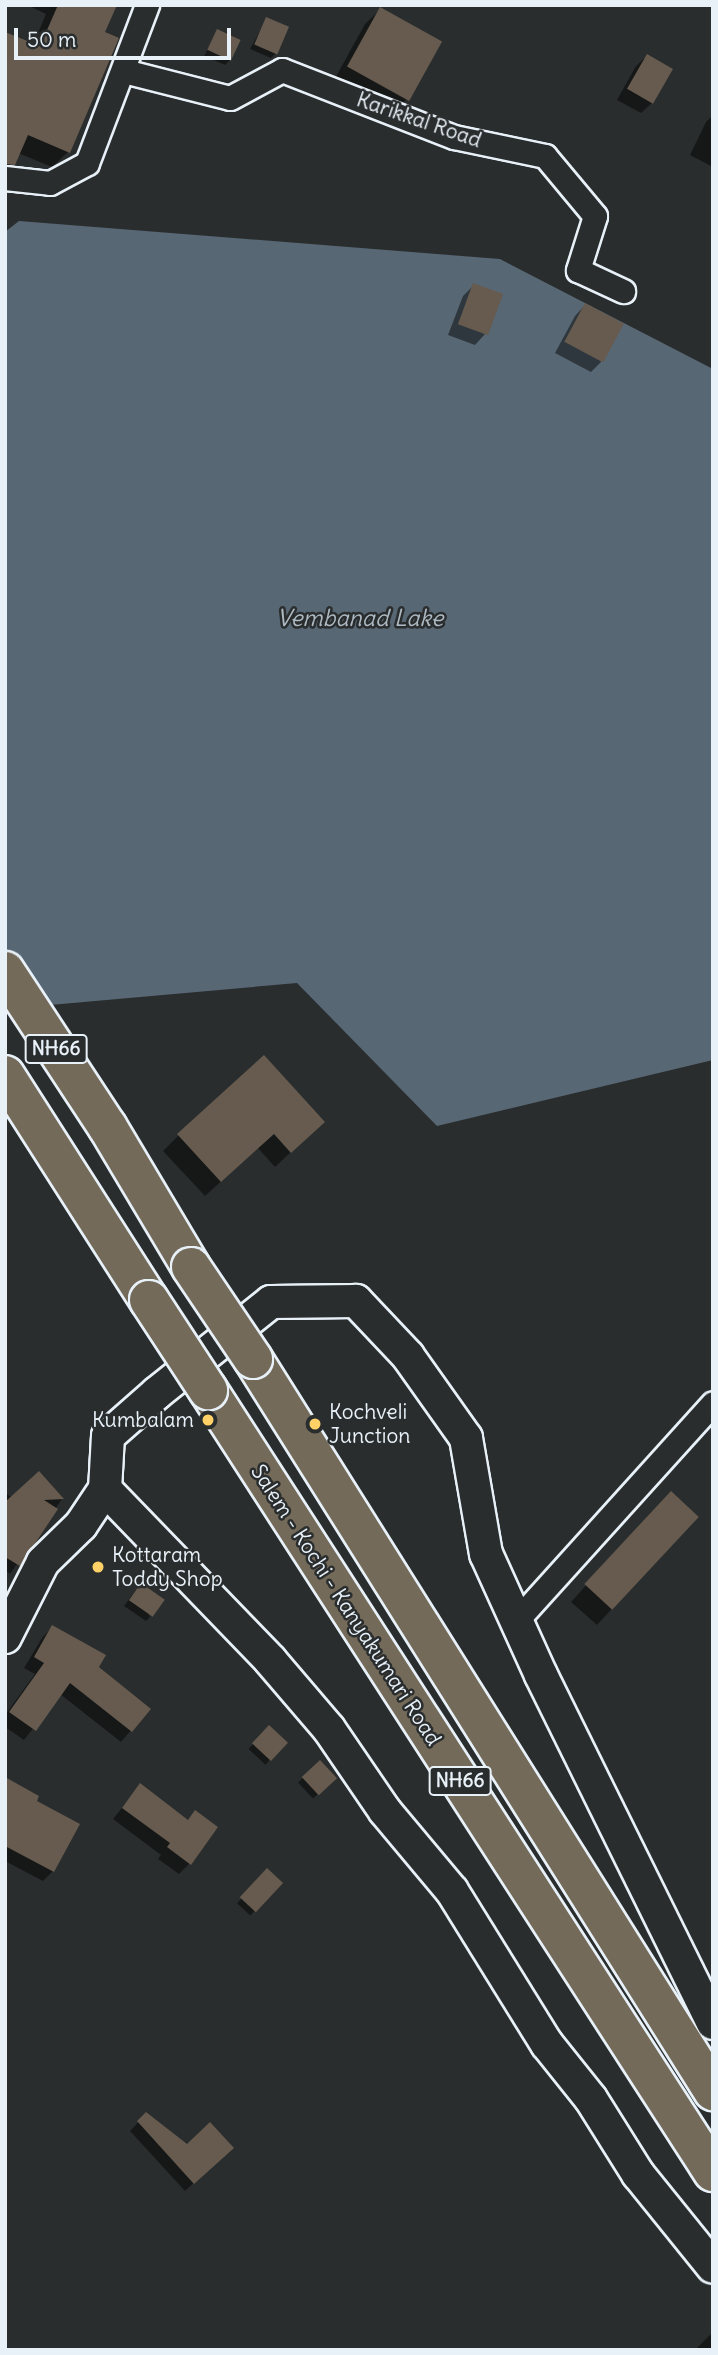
<!DOCTYPE html>
<style>
body{margin:0}
#map{position:relative;width:718px;height:2355px;overflow:hidden;background:#2a2d2e;font-family:Delius,sans-serif}
div>[style]{position:absolute}
[style*='--x']{left:calc(var(--x)*1px);top:calc(var(--y)*1px);width:calc(var(--w)*1px);rotate:calc(var(--a)*1deg)}
.water>*{inset:0;background:#586774}
.shadow>*{inset:0;background:#0007;transform-origin:0 0}
.building>*{inset:0;background:#665b4e;transform-origin:0 0}
.roads{filter:drop-shadow(2px 0 #e8f1f8) drop-shadow(-2px 0 #e8f1f8) drop-shadow(0 2px #e8f1f8) drop-shadow(0 -2px #e8f1f8)}
.street>*{height:23px;margin:-11.5px;padding:0 11.5px;transform-origin:11.5px;border-radius:11.5px;background:#2a2d2e}
.secondary>*{height:32px;margin:-16px;padding:0 16px;transform-origin:16px;border-radius:16px;background:#2a2d2e}
.highway>*{height:38px;margin:-19px;padding:0 19px;transform-origin:19px;border-radius:19px;background:#746a5a}
.bridges{filter:drop-shadow(2px 0 #e8f1f8) drop-shadow(-2px 0 #e8f1f8) drop-shadow(0 2px #e8f1f8) drop-shadow(0 -2px #e8f1f8)}
.highway-bridge>*{height:38px;margin:-19px;padding:0 19px;transform-origin:19px;border-radius:19px;background:#746a5a}
.dots>*{width:19px;height:19px;translate:-50% -50%;box-sizing:border-box;border:4px solid #2a2d2e;border-radius:50%}
span{translate:-50% -50%;white-space:nowrap;text-align:center;line-height:1.15;-webkit-text-stroke:5px #2a2d2e;paint-order:stroke}
.shield-label span{padding:2px 5px;background:#2a2d2e;border:2px solid;border-radius:5px;-webkit-text-stroke-width:0}
.shield-label{font-size:19px;color:#e8f1f8;font-weight:700}
.street-label{font-size:21px;color:#e8f1f8}
.poi-label{font-size:21px;color:#e8f1f8}
.left{translate:0 -50%;text-align:left}
.right{translate:-100% -50%;text-align:right}
.water-label{font-size:23px;color:#aebac3;font-style:italic}
.frame{position:absolute;inset:0;border:7px solid #e8f1f8;pointer-events:none}
.scale{position:absolute;left:14px;top:28px;width:217px;height:32px;box-sizing:border-box;border:4px solid #e8f1f8;border-top:0;padding-left:9px;font-size:21px;line-height:24px;white-space:nowrap;color:#e8f1f8;-webkit-text-stroke:5px #2a2d2e;paint-order:stroke}
</style>
<div id="map">
<div class="water">
<div style="clip-path:polygon(19px 221px,500px 259px,713px 369px,713px 1060px,437px 1126px,297px 983px,5px 1009px,5px 232px)"></div>
</div>
<div class="shadow">
<div style="clip-path:polygon(27px 5px,115px 5px,103px 33px,68px 152px,52px 167px,18px 153px,5px 173px,5px 33px,33px 45px,46px 14px)"></div>
<div style="clip-path:polygon(381px 9px,407px 99px,392px 114px,333px 82px,365px 24px)"></div>
<div style="clip-path:polygon(267px 19px,275px 54px,271px 58px,250px 49px)"></div>
<div style="clip-path:polygon(218px 31px,230px 60px,225px 65px,204px 56px)"></div>
<div style="clip-path:polygon(647px 56px,652px 103px,641px 113px,617px 100px,636px 66px)"></div>
<div style="clip-path:polygon(713px 115px,713px 164px,711px 166px,690px 155px,706px 122px)"></div>
<div style="clip-path:polygon(474px 285px,485px 334px,475px 345px,448px 335px,463px 296px)"></div>
<div style="clip-path:polygon(585px 305px,601px 362px,591px 372px,555px 353px,575px 316px)"></div>
<div style="clip-path:polygon(323px 1122px,275px 1167px,258px 1148px,205px 1196px,163px 1151px,179px 1135px)"></div>
<div style="clip-path:polygon(5px 1493px,13px 1498px,62px 1499px,10px 1574px,5px 1570px)"></div>
<div style="clip-path:polygon(655px 1509px,696px 1517px,597px 1625px,571px 1602px)"></div>
<div style="clip-path:polygon(136px 1590px,150px 1617px,146px 1621px,124px 1606px)"></div>
<div style="clip-path:polygon(52px 1627px,149px 1709px,121px 1742px,60px 1694px,24px 1740px,5px 1727px,5px 1715px,35px 1674px,24px 1668px,42px 1638px)"></div>
<div style="left:269px;top:1727px;width:23px;height:30px;rotate:43deg"></div>
<div style="left:320px;top:1762px;width:22px;height:30px;rotate:47deg"></div>
<div style="clip-path:polygon(6px 1779px,34px 1802px,53px 1871px,43px 1881px,5px 1861px)"></div>
<div style="clip-path:polygon(140px 1786px,187px 1821px,196px 1812px,189px 1864px,179px 1874px,158px 1859px,161px 1855px,113px 1819px)"></div>
<div style="left:267px;top:1871px;width:18px;height:44px;rotate:43deg"></div>
<div style="clip-path:polygon(146px 2114px,187px 2146px,222px 2157px,185px 2191px,130px 2131px)"></div>
<div style="clip-path:polygon(713px 2332px,713px 2350px,695px 2350px)"></div>
</div>
<div class="building">
<div style="clip-path:polygon(58px 5px,117px 5px,105px 32px,119px 38px,70px 153px,28px 135px,15px 165px,5px 164px,5px 32px,40px 46px)"></div>
<div style="left:380px;top:7px;width:71px;height:68px;rotate:29deg"></div>
<div style="left:266px;top:17px;width:25px;height:30px;rotate:23deg"></div>
<div style="left:217px;top:29px;width:26px;height:23px;rotate:25deg"></div>
<div style="left:647px;top:54px;width:30px;height:40px;rotate:30deg"></div>
<div style="left:473px;top:283px;width:32px;height:44px;rotate:20deg"></div>
<div style="left:585px;top:303px;width:44px;height:44px;rotate:28deg"></div>
<div style="clip-path:polygon(264px 1055px,325px 1122px,291px 1153px,274px 1134px,221px 1182px,177px 1134px)"></div>
<div style="clip-path:polygon(39px 1471px,64px 1499px,44px 1500px,58px 1509px,20px 1566px,5px 1557px,5px 1502px)"></div>
<div style="left:671px;top:1491px;width:38px;height:127px;rotate:43deg"></div>
<div style="left:141px;top:1583px;width:29px;height:21px;rotate:35deg"></div>
<div style="clip-path:polygon(52px 1625px,106px 1655px,99px 1667px,151px 1709px,132px 1732px,70px 1683px,36px 1731px,9px 1712px,44px 1663px,34px 1657px)"></div>
<div style="left:269px;top:1725px;width:26px;height:25px;rotate:43deg"></div>
<div style="left:320px;top:1760px;width:25px;height:25px;rotate:47deg"></div>
<div style="clip-path:polygon(5px 1777px,39px 1796px,37px 1801px,80px 1824px,54px 1872px,5px 1846px)"></div>
<div style="clip-path:polygon(140px 1783px,188px 1820px,195px 1810px,218px 1827px,191px 1865px,167px 1847px,170px 1843px,122px 1808px)"></div>
<div style="left:267px;top:1868px;width:22px;height:40px;rotate:43deg"></div>
<div style="clip-path:polygon(146px 2112px,187px 2144px,210px 2122px,234px 2148px,194px 2184px,137px 2121px)"></div>
</div>
<div class="roads">
<div class="street">
<div style="--x:124;--y:71;--w:109;--a:14.3"></div>
<div style="--x:230;--y:98;--w:59;--a:-28.3"></div>
<div style="--x:282;--y:70;--w:185;--a:21.3"></div>
<div style="--x:454;--y:137;--w:93;--a:11.8"></div>
<div style="--x:545;--y:156;--w:78;--a:50.2"></div>
<div style="--x:595;--y:216;--w:57;--a:107.5"></div>
<div style="--x:578;--y:270;--w:50;--a:25"></div>
<div style="--x:5;--y:178;--w:45;--a:6.3"></div>
<div style="--x:50;--y:183;--w:42;--a:-28.4"></div>
<div style="--x:87;--y:163;--w:169;--a:-69.2"></div>
<div style="--x:517;--y:1620;--w:292;--a:-47.9"></div>
</div>
<div class="secondary">
<div style="--x:5;--y:1637;--w:84;--a:-63.1"></div>
<div style="--x:43;--y:1562;--w:53;--a:-44.2"></div>
<div style="--x:81;--y:1525;--w:43;--a:-56.3"></div>
<div style="--x:713;--y:2023;--w:388;--a:-116.3"></div>
<div style="--x:541;--y:1675;--w:133;--a:-114.4"></div>
<div style="--x:486;--y:1554;--w:118;--a:-99.8"></div>
<div style="--x:466;--y:1438;--w:100;--a:-125.3"></div>
<div style="--x:408;--y:1356;--w:76;--a:-133.4"></div>
<div style="--x:356;--y:1301;--w:85;--a:179.3"></div>
<div style="--x:271;--y:1302;--w:146;--a:141.4"></div>
<div style="--x:157;--y:1393;--w:65;--a:138.7"></div>
<div style="--x:108;--y:1436;--w:53;--a:93.2"></div>
<div style="--x:105;--y:1489;--w:238;--a:46"></div>
<div style="--x:270;--y:1660;--w:91;--a:49.5"></div>
<div style="--x:329;--y:1729;--w:99;--a:55.7"></div>
<div style="--x:385;--y:1811;--w:104;--a:50.1"></div>
<div style="--x:452;--y:1891;--w:180;--a:58.2"></div>
<div style="--x:547;--y:2044;--w:70;--a:51.3"></div>
<div style="--x:591;--y:2099;--w:89;--a:57.9"></div>
<div style="--x:638;--y:2174;--w:119;--a:51.1"></div>
</div>
<div class="highway">
<div style="--x:5;--y:971;--w:186;--a:56.7"></div>
<div style="--x:107;--y:1126;--w:164;--a:59.2"></div>
<div style="--x:5;--y:1075;--w:267;--a:57.4"></div>
<div style="--x:253;--y:1359;--w:865;--a:57.85"></div>
<div style="--x:208;--y:1390;--w:931;--a:57.15"></div>
</div>
</div>
<div class="bridges">
<div class="highway-bridge">
<div style="--x:191;--y:1267;--w:111;--a:56"></div>
<div style="--x:149;--y:1300;--w:108;--a:56.8"></div>
</div>
</div>
<div class="dots">
<div style="left:208px;top:1420px;background:#ffd166"></div>
<div style="left:315px;top:1424px;background:#ffd166"></div>
<div style="left:98px;top:1567px;background:#ffd166"></div>
</div>
<div class="shield-label">
<span style="left:56px;top:1049px">NH66</span>
<span style="left:460px;top:1781px">NH66</span>
</div>
<div class="street-label">
<span style="left:419px;top:120px;rotate:19deg">Karikkal Road</span>
<span style="left:346px;top:1605px;rotate:57deg">Salem - Kochi - Kanyakumari Road</span>
</div>
<div class="poi-label">
<span class="left" style="left:329px;top:1424px">Kochveli<br>Junction</span>
<span class="right" style="left:194px;top:1420px">Kumbalam</span>
<span class="left" style="left:112px;top:1567px">Kottaram<br>Toddy Shop</span>
</div>
<div class="water-label">
<span style="left:360px;top:618px">Vembanad Lake</span>
</div>
<div class="frame"></div>
<div class="scale">50 m</div>
</div>
